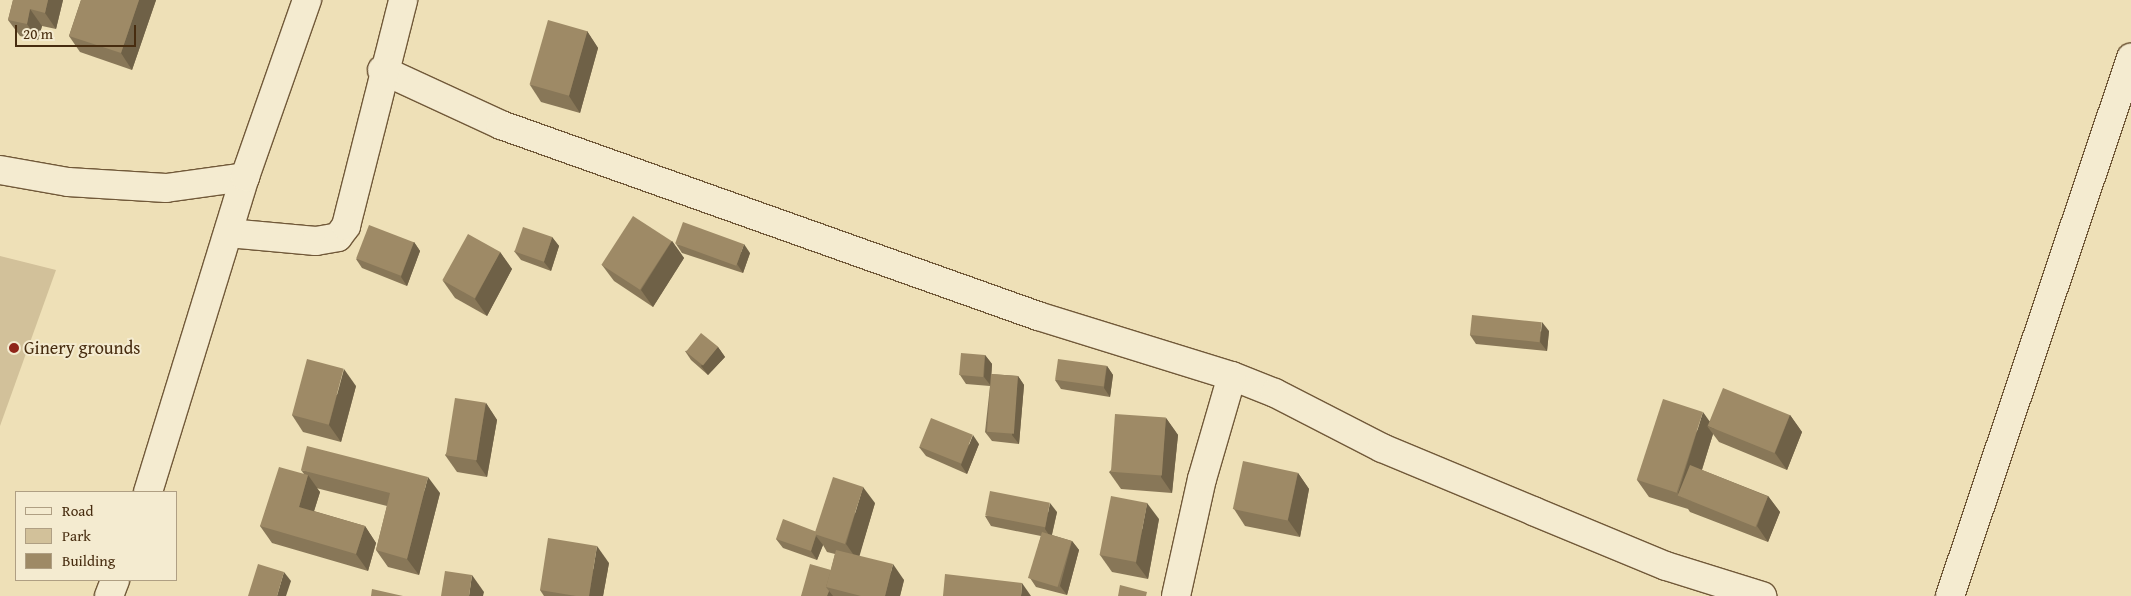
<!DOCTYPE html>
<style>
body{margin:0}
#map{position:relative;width:2131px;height:596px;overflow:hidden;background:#eee0b7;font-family:"Gentium Book Plus",serif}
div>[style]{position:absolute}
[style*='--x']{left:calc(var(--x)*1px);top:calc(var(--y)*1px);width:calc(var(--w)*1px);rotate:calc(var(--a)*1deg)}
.green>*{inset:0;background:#d2c19a}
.roads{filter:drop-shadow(1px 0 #715939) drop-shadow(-1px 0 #715939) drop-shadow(0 1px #715939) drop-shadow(0 -1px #715939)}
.street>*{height:28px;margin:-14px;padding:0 14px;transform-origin:14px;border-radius:14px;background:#f4ebd0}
.secondary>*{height:28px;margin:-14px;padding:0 14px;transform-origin:14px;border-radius:14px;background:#f4ebd0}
.wall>*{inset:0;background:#887758}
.shaded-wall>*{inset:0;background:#6f6147}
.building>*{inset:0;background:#9e8a66;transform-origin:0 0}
.dots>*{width:14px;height:14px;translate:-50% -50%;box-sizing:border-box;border:2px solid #f4ebd0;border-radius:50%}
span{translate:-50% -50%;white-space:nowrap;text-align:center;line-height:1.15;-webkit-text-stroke:4px #f4ebd0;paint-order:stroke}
.poi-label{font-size:18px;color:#472c0f}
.left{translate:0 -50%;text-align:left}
.legend{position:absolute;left:15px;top:491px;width:162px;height:90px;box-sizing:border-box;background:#f4ebd0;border:1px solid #af9f83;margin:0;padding:6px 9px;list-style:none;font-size:15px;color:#472c0f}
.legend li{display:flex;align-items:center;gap:10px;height:25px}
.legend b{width:25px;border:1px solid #af9f83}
.scale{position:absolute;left:15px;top:25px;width:121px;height:22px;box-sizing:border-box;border:2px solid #472c0f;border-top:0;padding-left:6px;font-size:15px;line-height:18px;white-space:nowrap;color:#472c0f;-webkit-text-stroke:4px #f4ebd0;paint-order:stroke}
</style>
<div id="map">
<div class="green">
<div style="clip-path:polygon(0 256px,56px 270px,0 426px)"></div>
</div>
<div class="roads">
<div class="street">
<div style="--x:382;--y:70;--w:131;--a:24.8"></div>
<div style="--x:501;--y:125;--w:570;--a:19.58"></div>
<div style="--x:1038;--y:316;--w:203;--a:17.2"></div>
<div style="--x:1232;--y:376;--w:46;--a:21.6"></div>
<div style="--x:1275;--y:393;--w:120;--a:27.2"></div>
<div style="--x:1382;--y:448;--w:164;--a:22.6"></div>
<div style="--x:1533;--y:511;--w:144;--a:22.5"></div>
<div style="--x:1666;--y:566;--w:101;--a:17.4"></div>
<div style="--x:0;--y:170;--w:69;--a:10"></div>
<div style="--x:68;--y:182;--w:98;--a:3.5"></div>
<div style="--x:166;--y:188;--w:80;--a:-7.9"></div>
<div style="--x:228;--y:233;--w:88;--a:5.2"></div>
<div style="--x:316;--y:241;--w:22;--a:-10"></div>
<div style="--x:338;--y:237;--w:14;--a:-54"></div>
<div style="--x:346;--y:226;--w:233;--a:-75.8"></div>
<div style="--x:1176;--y:596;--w:120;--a:-77.5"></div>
<div style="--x:1202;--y:479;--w:107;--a:-73.8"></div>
<div style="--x:1950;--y:596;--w:568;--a:-71.41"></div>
</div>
<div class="secondary">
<div style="--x:148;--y:492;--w:330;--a:-72.9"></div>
<div style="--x:245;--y:177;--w:188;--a:-70.7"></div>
<div style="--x:109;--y:596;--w:17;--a:-69"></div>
</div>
</div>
<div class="wall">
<div style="clip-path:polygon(13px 0,63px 0,56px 29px,42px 26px,38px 40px,20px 36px,8px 20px)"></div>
<div style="clip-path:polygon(81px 0,156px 0,132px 70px,80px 52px,69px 36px)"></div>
<div style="clip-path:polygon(587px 31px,598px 48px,580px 113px,541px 102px,530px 85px)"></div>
<div style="clip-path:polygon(552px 237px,559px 246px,551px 271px,521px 260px,514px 251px)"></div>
<div style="clip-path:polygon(672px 241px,684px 258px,653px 307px,614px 281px,602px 265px)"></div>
<div style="clip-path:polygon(414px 242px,420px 251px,407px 286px,362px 268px,356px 259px)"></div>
<div style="clip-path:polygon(676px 244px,750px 253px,743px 273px,682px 253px)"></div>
<div style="clip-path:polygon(500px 252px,512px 269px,487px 316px,455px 298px,443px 281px)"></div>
<div style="clip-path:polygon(1549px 331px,1547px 351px,1476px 344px,1470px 335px)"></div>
<div style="clip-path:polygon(718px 347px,725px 357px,708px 375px,691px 360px,685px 351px)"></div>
<div style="clip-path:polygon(985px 355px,992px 364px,991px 374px,1018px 376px,1024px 385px,1019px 444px,992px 441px,985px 432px,990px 386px,966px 384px,960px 375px)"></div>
<div style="clip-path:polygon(1107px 366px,1113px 375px,1110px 397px,1061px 389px,1055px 380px)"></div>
<div style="clip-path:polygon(356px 386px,341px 442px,303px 432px,292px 415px)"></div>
<div style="clip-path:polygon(486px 403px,497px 420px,487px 477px,457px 472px,445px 455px)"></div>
<div style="clip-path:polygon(1790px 415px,1802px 432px,1787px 470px,1719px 442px,1713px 434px,1702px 470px,1768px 496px,1780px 512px,1768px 542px,1690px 512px,1688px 509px,1649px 497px,1637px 480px,1709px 421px)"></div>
<div style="clip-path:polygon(1166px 418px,1178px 435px,1172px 493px,1121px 489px,1109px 472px)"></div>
<div style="clip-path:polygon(979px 444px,967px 474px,926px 456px,919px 447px)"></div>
<div style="clip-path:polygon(301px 470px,440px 493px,419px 575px,388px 567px,376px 550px,387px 506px,316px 488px,320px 492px,314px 511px,365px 526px,376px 543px,368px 571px,272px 543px,260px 526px,304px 474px)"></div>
<div style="clip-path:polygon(1298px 473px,1309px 489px,1300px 537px,1245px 526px,1234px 509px)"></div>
<div style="clip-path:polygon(875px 503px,859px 556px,904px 580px,900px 596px,801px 596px,831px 570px,835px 554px,827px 552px,823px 545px,817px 560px,783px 548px,776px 539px,817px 532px)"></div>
<div style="clip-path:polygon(1057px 512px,1052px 535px,1072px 541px,1079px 550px,1067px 595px,1036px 587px,1030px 578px,1041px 536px,991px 526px,985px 516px)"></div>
<div style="clip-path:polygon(1159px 519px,1148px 579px,1112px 572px,1100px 555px)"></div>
<div style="clip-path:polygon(609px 563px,603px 596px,544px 596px,540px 590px)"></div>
</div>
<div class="shaded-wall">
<div style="clip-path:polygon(48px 0,63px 0,56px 29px,45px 13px)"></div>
<div style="clip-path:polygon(139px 0,156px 0,132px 70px,121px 53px)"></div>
<div style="clip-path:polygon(30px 9px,42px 26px,38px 40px,27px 24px)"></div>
<div style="clip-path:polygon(587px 31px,598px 48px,580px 113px,569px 96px)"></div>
<div style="clip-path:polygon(552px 237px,559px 246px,551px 271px,544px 262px)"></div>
<div style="clip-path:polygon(672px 241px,684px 258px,653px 307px,641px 290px)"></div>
<div style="clip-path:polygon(414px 242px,420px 251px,407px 286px,401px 277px)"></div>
<div style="clip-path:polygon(744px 244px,750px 253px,743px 273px,737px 264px)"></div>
<div style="clip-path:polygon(500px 252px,512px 269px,487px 316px,475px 299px)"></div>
<div style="clip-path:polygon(1542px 322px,1549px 331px,1547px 351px,1540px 342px)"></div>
<div style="clip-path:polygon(718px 347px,725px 357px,708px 375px,701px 366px)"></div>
<div style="clip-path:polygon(985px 355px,992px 364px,991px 386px,984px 377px)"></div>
<div style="clip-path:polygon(1107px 366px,1113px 375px,1110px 397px,1104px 388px)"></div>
<div style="clip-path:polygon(344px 369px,356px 386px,341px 442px,329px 425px)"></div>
<div style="clip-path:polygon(1018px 376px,1024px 385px,1019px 444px,1012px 435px)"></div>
<div style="clip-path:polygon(486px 403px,497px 420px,487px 477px,476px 461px)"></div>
<div style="clip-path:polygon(1703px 412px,1715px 429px,1707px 426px,1713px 434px,1692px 501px,1680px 496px,1678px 493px)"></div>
<div style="clip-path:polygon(1790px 415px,1802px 432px,1787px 470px,1775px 453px)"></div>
<div style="clip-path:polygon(1166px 418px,1178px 435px,1172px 493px,1161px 477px)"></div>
<div style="clip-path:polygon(973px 435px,979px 444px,967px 474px,961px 465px)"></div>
<div style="clip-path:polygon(1298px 473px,1309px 489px,1300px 537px,1288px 520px)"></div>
<div style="clip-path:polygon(308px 475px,320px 492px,310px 524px,299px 507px)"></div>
<div style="clip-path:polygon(428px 477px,440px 493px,419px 575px,407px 559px)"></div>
<div style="clip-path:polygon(863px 487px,875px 503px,858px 561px,846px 544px)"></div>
<div style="clip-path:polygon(1768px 496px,1780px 512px,1768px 542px,1757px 526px)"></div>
<div style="clip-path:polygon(1050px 503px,1057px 512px,1051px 538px,1045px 529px)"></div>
<div style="clip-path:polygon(1147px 503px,1159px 519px,1148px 579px,1136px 563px)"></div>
<div style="clip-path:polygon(365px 526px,376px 543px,368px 571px,356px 554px)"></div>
<div style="clip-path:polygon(816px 536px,823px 545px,817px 560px,811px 551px)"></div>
<div style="clip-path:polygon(1072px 541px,1079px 550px,1067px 595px,1060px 586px)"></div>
<div style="clip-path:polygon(597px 546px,609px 563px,603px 596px,589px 596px)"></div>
<div style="clip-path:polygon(893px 564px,904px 580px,900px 596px,885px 596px)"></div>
<div style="clip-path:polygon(284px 572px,291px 581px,286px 596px,277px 596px)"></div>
<div style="clip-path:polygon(472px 575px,484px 592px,483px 596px,469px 596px)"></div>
<div style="clip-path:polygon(1022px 583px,1031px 596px,1021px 596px)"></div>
<div style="clip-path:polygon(829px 591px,833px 596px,827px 596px)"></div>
</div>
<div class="building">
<div style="clip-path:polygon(13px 0,48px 0,45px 13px,30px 9px,27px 24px,8px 20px)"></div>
<div style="clip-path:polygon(81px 0,139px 0,121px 53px,69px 36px)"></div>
<div style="left:548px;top:20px;width:41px;height:67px;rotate:16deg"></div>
<div style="left:633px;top:216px;width:46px;height:58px;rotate:33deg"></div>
<div style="left:683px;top:222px;width:65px;height:23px;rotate:20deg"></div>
<div style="left:369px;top:225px;width:48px;height:36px;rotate:21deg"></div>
<div style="left:523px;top:227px;width:31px;height:26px;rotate:19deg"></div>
<div style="left:468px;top:234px;width:37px;height:53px;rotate:29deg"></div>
<div style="left:1472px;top:315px;width:70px;height:20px;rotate:6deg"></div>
<div style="left:701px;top:333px;width:22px;height:24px;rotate:39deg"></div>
<div style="left:961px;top:353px;width:24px;height:22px;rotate:5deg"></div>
<div style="left:307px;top:359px;width:38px;height:58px;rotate:15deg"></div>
<div style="left:1058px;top:359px;width:49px;height:21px;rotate:8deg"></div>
<div style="left:991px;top:374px;width:27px;height:58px;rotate:4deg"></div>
<div style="left:1723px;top:388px;width:72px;height:41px;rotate:22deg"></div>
<div style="left:455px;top:398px;width:31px;height:58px;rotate:9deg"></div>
<div style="left:1663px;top:399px;width:42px;height:85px;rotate:18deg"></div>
<div style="left:1115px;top:414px;width:51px;height:58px;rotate:4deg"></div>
<div style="left:931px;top:418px;width:45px;height:31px;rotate:22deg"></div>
<div style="clip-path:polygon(307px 446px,428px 477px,407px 559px,376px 550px,390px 493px,301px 470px)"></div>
<div style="left:1243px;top:461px;width:56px;height:49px;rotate:12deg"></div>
<div style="left:1690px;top:465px;width:84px;height:33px;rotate:22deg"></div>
<div style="clip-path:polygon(279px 467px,308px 475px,299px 507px,365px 526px,356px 554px,260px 526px)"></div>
<div style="left:833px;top:477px;width:32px;height:60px;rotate:18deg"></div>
<div style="left:990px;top:491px;width:61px;height:25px;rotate:11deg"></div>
<div style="left:1111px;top:496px;width:37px;height:60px;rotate:11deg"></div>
<div style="clip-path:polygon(783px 519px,817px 532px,816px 535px,811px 551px,776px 539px)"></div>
<div style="left:1042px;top:532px;width:31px;height:48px;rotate:17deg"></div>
<div style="clip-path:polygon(548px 538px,597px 546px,589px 596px,576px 596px,540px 590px)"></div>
<div style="clip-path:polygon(836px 550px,893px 564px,885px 596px,861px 596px,826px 587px)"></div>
<div style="clip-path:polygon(258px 564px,284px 572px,277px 596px,248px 596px)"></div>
<div style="clip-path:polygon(810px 564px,831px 570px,826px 587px,829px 591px,827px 596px,801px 596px)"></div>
<div style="clip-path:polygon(445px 571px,472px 575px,469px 596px,441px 596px)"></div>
<div style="clip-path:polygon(945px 574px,1022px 583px,1021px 596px,943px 596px)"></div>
<div style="clip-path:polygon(1120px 585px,1147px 592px,1146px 596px,1118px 596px)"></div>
<div style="clip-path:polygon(372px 589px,403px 596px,371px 596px)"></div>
</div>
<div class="dots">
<div style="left:14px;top:348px;background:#8f2418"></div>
</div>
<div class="poi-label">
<span class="left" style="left:24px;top:348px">Ginery grounds</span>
</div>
<ul class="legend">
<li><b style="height:6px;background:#f4ebd0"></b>Road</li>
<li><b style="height:14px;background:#d2c19a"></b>Park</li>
<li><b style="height:14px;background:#9e8a66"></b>Building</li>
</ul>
<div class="scale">20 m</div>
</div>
